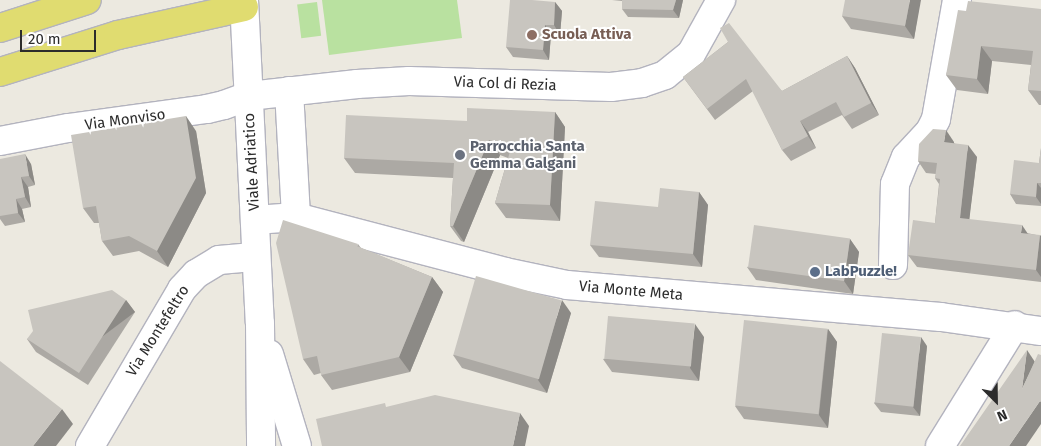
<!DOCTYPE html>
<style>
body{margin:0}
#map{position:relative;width:1041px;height:446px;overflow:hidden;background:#ece9e0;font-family:"Fira Sans",sans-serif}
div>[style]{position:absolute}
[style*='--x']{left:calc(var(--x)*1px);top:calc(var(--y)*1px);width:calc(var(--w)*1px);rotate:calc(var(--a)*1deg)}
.pitch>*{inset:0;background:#b9e1a0;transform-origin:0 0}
.roads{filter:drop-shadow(1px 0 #b3b3be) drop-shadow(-1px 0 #b3b3be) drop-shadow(0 1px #b3b3be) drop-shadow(0 -1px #b3b3be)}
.minor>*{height:28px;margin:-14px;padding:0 14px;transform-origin:14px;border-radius:14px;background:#fff}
.major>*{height:28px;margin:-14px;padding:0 14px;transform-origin:14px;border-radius:14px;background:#e0dc70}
.wall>*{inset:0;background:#aca9a4}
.shaded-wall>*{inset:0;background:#8c8a86;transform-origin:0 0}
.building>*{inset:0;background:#c8c5bf;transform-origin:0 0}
.dots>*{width:14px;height:14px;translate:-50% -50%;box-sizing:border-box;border:2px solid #fff;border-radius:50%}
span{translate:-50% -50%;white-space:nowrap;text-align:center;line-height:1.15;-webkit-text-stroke:4px #fff;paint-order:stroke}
.education-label{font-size:15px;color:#785e54;font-weight:700}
.left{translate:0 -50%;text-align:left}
.street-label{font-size:15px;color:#2c2c2c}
.worship-label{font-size:15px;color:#5b616d;font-weight:700}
.service-label{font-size:15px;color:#4e5e75;font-weight:700}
.north{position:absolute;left:971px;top:376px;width:50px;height:50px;-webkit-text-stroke:4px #fff;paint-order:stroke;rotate:157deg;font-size:14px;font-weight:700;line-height:20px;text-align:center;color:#2c2c2c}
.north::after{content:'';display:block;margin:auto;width:18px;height:22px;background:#2c2c2c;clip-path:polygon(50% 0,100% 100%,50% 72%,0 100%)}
.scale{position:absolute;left:20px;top:30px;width:76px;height:22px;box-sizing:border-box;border:2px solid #2c2c2c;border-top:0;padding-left:6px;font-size:15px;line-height:18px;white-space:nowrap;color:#2c2c2c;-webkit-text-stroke:4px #fff;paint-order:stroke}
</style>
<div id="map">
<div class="pitch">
<div style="clip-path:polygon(322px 0,457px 0,462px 38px,329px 55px)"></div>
<div style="left:317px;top:2px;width:34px;height:20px;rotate:83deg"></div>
</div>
<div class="roads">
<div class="minor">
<div style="--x:244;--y:0;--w:323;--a:87.2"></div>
<div style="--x:260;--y:323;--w:123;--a:89.5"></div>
<div style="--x:289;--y:91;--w:126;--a:86.8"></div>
<div style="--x:0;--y:141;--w:69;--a:-10.8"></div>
<div style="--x:68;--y:128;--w:140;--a:-7.8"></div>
<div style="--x:207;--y:109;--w:17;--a:-13"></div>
<div style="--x:224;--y:105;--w:27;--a:-20"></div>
<div style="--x:249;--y:96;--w:109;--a:-6.3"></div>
<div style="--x:357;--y:84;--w:52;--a:-3.3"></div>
<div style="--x:409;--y:81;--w:202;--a:1.7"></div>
<div style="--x:611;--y:87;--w:31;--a:-7"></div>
<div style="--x:642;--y:83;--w:24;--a:-19"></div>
<div style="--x:665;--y:75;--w:33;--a:-39"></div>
<div style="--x:691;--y:54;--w:62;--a:-60.9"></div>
<div style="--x:255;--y:220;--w:41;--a:-4.2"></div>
<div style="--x:296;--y:217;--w:216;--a:14.7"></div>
<div style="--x:505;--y:272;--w:63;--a:11.8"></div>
<div style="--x:567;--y:285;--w:375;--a:4.9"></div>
<div style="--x:941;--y:317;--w:101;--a:8"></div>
<div style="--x:893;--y:265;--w:81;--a:-88.6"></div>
<div style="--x:895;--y:184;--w:29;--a:-68"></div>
<div style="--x:906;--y:157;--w:35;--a:-47"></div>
<div style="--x:930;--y:131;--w:13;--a:-63"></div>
<div style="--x:936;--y:119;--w:121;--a:-80"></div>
<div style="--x:269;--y:354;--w:96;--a:73.1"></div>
<div style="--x:90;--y:446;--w:182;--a:-59.6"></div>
<div style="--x:182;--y:289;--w:21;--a:-47"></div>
<div style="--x:196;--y:274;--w:27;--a:-31"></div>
<div style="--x:219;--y:260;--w:37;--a:-5"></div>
<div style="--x:940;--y:446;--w:142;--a:-58.2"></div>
</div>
<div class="major">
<div style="--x:0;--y:28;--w:91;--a:-17.8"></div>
<div style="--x:0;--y:72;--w:124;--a:-17.4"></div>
<div style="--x:118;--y:35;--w:129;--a:-12.5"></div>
</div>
</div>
<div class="wall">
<div style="clip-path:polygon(612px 0,683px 0,679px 18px,628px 17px,622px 9px,622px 1px)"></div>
<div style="clip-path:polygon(920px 0,914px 39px,851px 29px,842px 16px)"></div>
<div style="clip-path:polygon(555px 2px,562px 11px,560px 35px,551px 34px,549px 60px,513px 57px,506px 47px)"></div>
<div style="clip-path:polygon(1041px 9px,1041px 105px,1039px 105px,1028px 90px,1031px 65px,992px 61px,988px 94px,957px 90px,946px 75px,966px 11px)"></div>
<div style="clip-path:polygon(728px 42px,782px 91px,847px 56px,855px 68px,879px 115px,852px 129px,842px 115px,808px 132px,816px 148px,791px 161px,782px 150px,753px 91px,715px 120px,683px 77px)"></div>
<div style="clip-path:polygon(555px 112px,565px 127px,560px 221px,506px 218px,495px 203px,508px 158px,500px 155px,464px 242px,461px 241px,450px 226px,453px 178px,355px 173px,344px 158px,467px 121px)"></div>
<div style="clip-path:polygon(196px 131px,206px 193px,168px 267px,139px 251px,113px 256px,102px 241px,99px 223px,94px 223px,83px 208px)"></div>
<div style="clip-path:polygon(954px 142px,954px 143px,977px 157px,969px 220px,1027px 233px,1041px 236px,1041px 282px,917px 267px,908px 255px,935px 223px,939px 184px,935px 178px,936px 174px,926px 173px,918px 161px)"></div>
<div style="clip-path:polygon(1041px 148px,1041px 206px,1016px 204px,1010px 194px,1039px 163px)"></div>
<div style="clip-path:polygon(0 159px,31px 164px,35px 185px,28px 187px,31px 207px,22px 209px,25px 222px,5px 226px,0 219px)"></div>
<div style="clip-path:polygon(699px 192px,708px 205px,702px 267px,599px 257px,590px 245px,658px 207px)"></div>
<div style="clip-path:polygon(850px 239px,859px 252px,853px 294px,756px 280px,747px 267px)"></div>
<div style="clip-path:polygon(358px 244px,361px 248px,432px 277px,443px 292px,410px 372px,332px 390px,321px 375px,321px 373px,314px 375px,303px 359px)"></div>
<div style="clip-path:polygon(126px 300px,135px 312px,88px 385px,36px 352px,27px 339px)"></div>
<div style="clip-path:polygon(571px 313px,547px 393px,462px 368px,453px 355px)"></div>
<div style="clip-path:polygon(828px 329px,837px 342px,828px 428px,744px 419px,735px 406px)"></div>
<div style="clip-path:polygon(704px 337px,699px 381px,612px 372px,603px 359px)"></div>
<div style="clip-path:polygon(927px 346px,920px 416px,881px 412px,874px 403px)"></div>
</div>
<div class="shaded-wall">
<div style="clip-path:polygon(676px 0,683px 0,679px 18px,673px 10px)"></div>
<div style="clip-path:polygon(910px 0,921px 0,914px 39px,905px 26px)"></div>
<div style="clip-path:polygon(555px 2px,562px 11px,560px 35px,554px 25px)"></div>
<div style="clip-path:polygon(545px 25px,551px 34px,549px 60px,543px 50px)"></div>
<div style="clip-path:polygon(981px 46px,992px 61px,988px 94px,977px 79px)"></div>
<div style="clip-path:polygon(847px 56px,855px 68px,879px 115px,871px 103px)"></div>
<div style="clip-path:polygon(555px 112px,565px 127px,560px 221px,550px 205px)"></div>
<div style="clip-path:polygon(186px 116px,196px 131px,206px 193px,168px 267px,157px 251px)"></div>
<div style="clip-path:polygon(800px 121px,808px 132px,816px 148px,808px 136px)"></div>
<div style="clip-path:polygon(946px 130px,954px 142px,953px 154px,944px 142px)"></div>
<div style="clip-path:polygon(489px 140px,500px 155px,464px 242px,453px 226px)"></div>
<div style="clip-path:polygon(968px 145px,977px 157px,968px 230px,960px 218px)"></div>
<div style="clip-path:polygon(25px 154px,31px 164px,35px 185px,29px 176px)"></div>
<div style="clip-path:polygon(21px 177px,28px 187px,31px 207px,25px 197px)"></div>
<div style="clip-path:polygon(1037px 183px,1041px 188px,1041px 204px,1036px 197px)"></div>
<div style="clip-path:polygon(699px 192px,708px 205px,702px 267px,693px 254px)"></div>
<div style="clip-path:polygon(16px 199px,22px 209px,25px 222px,18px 213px)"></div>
<div style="clip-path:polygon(1022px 225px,1030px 237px,1021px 233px)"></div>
<div style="clip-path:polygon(1040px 235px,1041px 236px,1041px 277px,1036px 270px)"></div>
<div style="clip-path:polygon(850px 239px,859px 252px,853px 294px,844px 281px)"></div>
<div style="clip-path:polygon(432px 277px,443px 292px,410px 372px,399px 357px)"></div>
<div style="left:126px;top:300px;width:15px;height:87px;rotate:53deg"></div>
<div style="clip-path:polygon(562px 300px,571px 313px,547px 393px,538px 380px)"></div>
<div style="clip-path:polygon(695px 324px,704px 337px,699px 381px,690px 368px)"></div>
<div style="clip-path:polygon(828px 329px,837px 342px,828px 428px,819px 415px)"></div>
<div style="clip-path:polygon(921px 337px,927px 346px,920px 416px,913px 407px)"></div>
<div style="clip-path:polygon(1027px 350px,1035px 362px,1022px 389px)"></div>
<div style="clip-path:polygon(1040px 401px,1041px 402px,1041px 424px,1026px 446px,1009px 446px)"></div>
<div style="clip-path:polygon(62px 409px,73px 424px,56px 446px,33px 446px)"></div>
<div style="clip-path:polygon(520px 413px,529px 426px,525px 446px,513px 446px)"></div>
</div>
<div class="building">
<div style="clip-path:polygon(510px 0,532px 0,555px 2px,554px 25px,545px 25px,543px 50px,506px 47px)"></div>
<div style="clip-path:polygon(622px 0,676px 0,673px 10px,622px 9px)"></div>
<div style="clip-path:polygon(845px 0,910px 0,905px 26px,842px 16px)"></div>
<div style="clip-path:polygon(968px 1px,1041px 9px,1041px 91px,1028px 90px,1033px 51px,981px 46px,977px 79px,946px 75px,958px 10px,966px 11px)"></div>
<div style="clip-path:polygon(729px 23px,782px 91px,847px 56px,871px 103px,844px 117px,836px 102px,800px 121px,808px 136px,782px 150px,746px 79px,707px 109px,683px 77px,728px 42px,720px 28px)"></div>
<div style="clip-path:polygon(467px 108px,555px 112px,550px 205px,495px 203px,511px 148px,489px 140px,453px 226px,450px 226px,454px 163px,344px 158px,346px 115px,467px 121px)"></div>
<div style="clip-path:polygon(186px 116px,196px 178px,157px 251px,129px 236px,102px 241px,96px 206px,83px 208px,71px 135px)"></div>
<div style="clip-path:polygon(933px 129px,946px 130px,944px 142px,968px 145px,960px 218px,1022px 225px,1021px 233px,1040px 235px,1036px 270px,908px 255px,913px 220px,935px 223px,940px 179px,935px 178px,937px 163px,918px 161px,919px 144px)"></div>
<div style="clip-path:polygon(1041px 148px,1041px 183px,1037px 183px,1036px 197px,1010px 194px,1014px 160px,1039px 163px)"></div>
<div style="clip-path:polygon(25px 154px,29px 176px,21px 177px,25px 197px,16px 199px,18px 213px,0 216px,0 159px)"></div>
<div style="clip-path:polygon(660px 188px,699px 192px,693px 254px,590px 245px,595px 201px,658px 207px)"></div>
<div style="clip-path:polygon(283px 220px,358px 244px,357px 246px,432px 277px,399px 357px,321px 375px,317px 356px,303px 359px,276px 243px)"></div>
<div style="left:754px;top:225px;width:97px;height:43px;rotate:8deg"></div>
<div style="left:476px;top:276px;width:89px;height:82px;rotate:16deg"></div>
<div style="clip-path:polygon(112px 290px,126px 300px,79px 373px,27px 339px,33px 331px,28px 310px)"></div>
<div style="left:608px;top:316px;width:87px;height:43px;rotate:5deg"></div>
<div style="left:744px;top:320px;width:84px;height:86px;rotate:6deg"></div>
<div style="left:882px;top:333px;width:39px;height:70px;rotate:6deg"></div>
<div style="clip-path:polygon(1027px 350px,1022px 389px,1038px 354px,1041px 355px,1041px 401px,1040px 401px,1009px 446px,960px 446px)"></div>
<div style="clip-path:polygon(0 361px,62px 409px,33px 446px,0 446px)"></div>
<div style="clip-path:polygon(435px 395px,520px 413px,513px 446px,322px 446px,316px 419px,385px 403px,386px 407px)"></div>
</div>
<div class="dots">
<div style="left:532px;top:35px;background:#8d6e63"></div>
<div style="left:460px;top:155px;background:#6b7280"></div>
<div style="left:815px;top:272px;background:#5c6f8a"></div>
</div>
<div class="education-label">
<span class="left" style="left:542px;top:35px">Scuola Attiva</span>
</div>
<div class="street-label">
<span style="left:505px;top:84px;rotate:2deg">Via Col di Rezia</span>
<span style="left:125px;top:120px;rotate:-8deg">Via Monviso</span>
<span style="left:252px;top:162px;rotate:-93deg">Viale Adriatico</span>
<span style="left:631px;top:291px;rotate:5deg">Via Monte Meta</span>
<span style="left:158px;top:331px;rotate:-58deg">Via Montefeltro</span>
</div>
<div class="worship-label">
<span class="left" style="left:470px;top:155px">Parrocchia Santa<br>Gemma Galgani</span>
</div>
<div class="service-label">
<span class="left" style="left:825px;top:272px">LabPuzzle!</span>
</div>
<div class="north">N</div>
<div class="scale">20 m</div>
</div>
